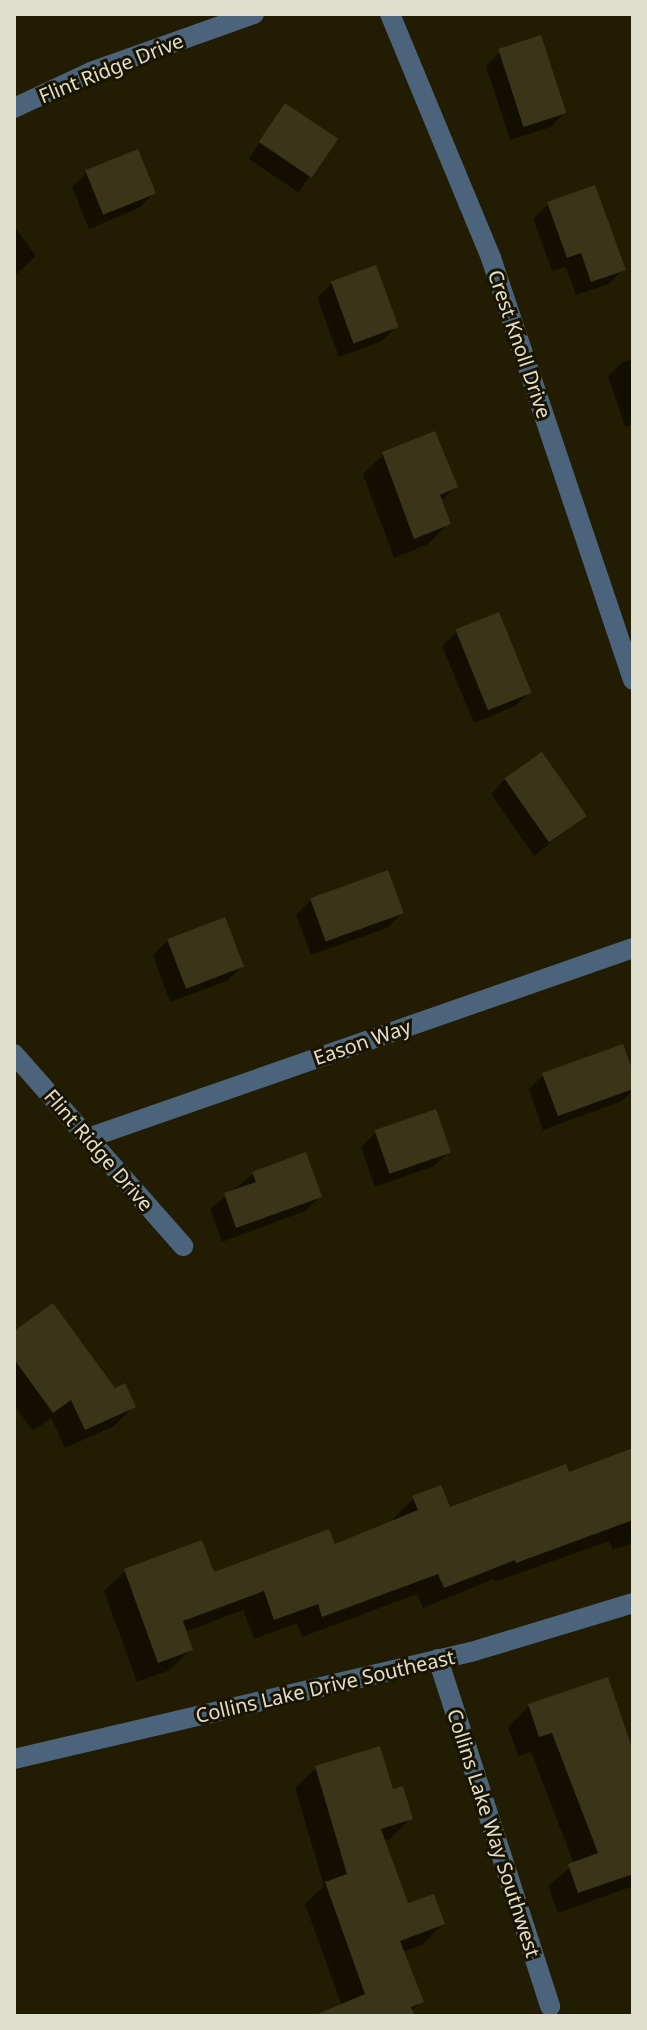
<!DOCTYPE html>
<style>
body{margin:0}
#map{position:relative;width:647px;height:2030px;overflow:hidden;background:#221d02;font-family:"Noto Sans",sans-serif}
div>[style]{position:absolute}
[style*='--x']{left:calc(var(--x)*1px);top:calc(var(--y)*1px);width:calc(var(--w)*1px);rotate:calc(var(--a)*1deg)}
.shadow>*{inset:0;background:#0007;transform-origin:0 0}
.building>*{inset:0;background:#3a3519;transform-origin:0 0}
.minor>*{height:20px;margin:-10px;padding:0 10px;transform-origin:10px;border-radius:10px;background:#4c647b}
span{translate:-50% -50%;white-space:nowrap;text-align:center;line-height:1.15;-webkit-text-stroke:6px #191400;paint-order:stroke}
.street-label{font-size:20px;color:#e0decd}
.frame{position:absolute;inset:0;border:16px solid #e0decd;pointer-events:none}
</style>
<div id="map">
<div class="shadow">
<div style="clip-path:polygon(500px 52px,565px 112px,551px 127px,510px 140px,486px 66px)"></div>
<div style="left:285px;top:105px;width:60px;height:65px;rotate:34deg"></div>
<div style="clip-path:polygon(87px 172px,154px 193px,139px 208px,89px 229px,72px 187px)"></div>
<div style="clip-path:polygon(548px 204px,623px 269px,609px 284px,576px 295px,566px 267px,552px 271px,533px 219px)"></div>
<div style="clip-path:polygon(14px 226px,36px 256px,14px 276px)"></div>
<div style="clip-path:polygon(332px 283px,396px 327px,382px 341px,339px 357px,317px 298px)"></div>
<div style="clip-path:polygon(633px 359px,633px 424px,625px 427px,608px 376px,623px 362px)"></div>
<div style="clip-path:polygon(384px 454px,455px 487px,440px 502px,449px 523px,428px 544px,394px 558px,363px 474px)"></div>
<div style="clip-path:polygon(457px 632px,530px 692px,515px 706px,474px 723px,442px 646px)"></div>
<div style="clip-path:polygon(505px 779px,584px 816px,534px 856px,491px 794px)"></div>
<div style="clip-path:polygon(311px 900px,402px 913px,387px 928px,311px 955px,296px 915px)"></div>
<div style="clip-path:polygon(168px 940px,241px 967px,227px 981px,170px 1002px,153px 955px)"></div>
<div style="clip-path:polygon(543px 1075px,633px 1078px,633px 1090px,622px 1101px,543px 1130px,529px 1089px)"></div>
<div style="clip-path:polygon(376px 1132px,449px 1152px,434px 1166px,375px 1187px,361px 1147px)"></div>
<div style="clip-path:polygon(253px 1174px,320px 1197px,305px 1211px,222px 1242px,210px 1209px)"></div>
<div style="clip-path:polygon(14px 1333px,114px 1391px,134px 1406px,114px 1426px,65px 1448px,51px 1418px,33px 1431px,14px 1405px)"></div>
<div style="clip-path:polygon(633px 1450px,633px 1543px,613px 1550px,609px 1541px,495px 1582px,494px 1579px,423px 1608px,417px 1594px,302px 1637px,297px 1623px,254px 1639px,243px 1610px,185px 1632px,191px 1649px,170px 1670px,137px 1682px,104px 1591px,125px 1571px,213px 1575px,333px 1547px,394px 1522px,393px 1519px,414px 1498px,449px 1509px,568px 1475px)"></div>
<div style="clip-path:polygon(529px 1706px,633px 1753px,633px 1886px,558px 1913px,548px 1886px,574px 1864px,531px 1752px,518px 1756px,508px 1727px)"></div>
<div style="clip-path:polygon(316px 1768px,391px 1792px,411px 1818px,390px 1839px,383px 1841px,407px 1906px,443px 1924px,422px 1945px,402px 1952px,422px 2001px,411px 2012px,413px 2016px,322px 2016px,342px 2006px,305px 1904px,324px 1886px,295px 1788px)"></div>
</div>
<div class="building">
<div style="left:541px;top:35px;width:82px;height:45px;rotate:72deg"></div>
<div style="left:285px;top:103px;width:64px;height:47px;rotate:34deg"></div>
<div style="left:138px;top:149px;width:48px;height:57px;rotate:68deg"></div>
<div style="clip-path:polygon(595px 185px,626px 270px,591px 282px,581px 253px,567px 258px,547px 202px)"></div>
<div style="left:376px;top:265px;width:66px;height:48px;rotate:70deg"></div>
<div style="clip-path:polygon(435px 431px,458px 487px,440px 495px,451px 524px,414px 539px,382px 452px)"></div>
<div style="left:499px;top:612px;width:87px;height:47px;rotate:68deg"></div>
<div style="left:542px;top:752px;width:78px;height:46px;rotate:55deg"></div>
<div style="left:388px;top:870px;width:46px;height:83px;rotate:70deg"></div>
<div style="left:225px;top:917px;width:53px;height:62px;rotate:69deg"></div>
<div style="clip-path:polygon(623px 1044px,633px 1072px,633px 1089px,558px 1116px,542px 1073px)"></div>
<div style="left:436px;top:1109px;width:46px;height:65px;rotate:71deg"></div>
<div style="clip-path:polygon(306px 1152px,322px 1197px,236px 1228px,224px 1193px,256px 1182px,252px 1172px)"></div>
<div style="clip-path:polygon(53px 1303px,115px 1388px,125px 1383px,136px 1407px,85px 1430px,71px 1400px,53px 1413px,14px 1359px,14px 1331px)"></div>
<div style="clip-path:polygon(633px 1448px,633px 1520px,516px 1563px,515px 1560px,444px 1588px,438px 1574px,322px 1617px,318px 1604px,274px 1620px,264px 1591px,183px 1621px,193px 1650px,158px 1663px,124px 1569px,202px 1540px,214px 1572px,329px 1529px,335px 1544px,418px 1510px,412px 1496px,441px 1485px,450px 1507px,566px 1464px,569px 1472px)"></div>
<div style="clip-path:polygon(608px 1677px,633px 1751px,633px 1874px,578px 1893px,568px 1864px,598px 1853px,552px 1733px,539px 1737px,528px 1704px)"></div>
<div style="clip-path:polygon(380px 1746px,393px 1789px,403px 1786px,413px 1819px,381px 1829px,408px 1903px,434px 1894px,445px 1924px,400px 1941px,424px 2002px,411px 2007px,415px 2016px,313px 2016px,365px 1994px,325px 1882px,347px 1874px,315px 1766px)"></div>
</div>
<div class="minor">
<div style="--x:390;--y:14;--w:264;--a:67.5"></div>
<div style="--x:491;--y:258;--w:445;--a:71.4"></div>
<div style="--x:14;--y:108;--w:85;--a:-25.1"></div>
<div style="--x:91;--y:72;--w:173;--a:-19.6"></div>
<div style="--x:14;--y:1054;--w:256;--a:48.6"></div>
<div style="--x:91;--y:1137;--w:574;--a:-19.22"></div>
<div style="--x:438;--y:1659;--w:365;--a:72.1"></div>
<div style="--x:14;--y:1759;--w:469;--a:-13.2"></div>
<div style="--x:471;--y:1652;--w:169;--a:-16.8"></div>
</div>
<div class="street-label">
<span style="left:111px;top:68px;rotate:-22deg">Flint Ridge Drive</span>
<span style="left:520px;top:344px;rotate:71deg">Crest Knoll Drive</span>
<span style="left:362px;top:1042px;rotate:-19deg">Eason Way</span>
<span style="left:99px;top:1150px;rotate:49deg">Flint Ridge Drive</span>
<span style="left:325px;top:1686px;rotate:-13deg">Collins Lake Drive Southeast</span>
<span style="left:494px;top:1833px;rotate:72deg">Collins Lake Way Southwest</span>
</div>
<div class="frame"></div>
</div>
